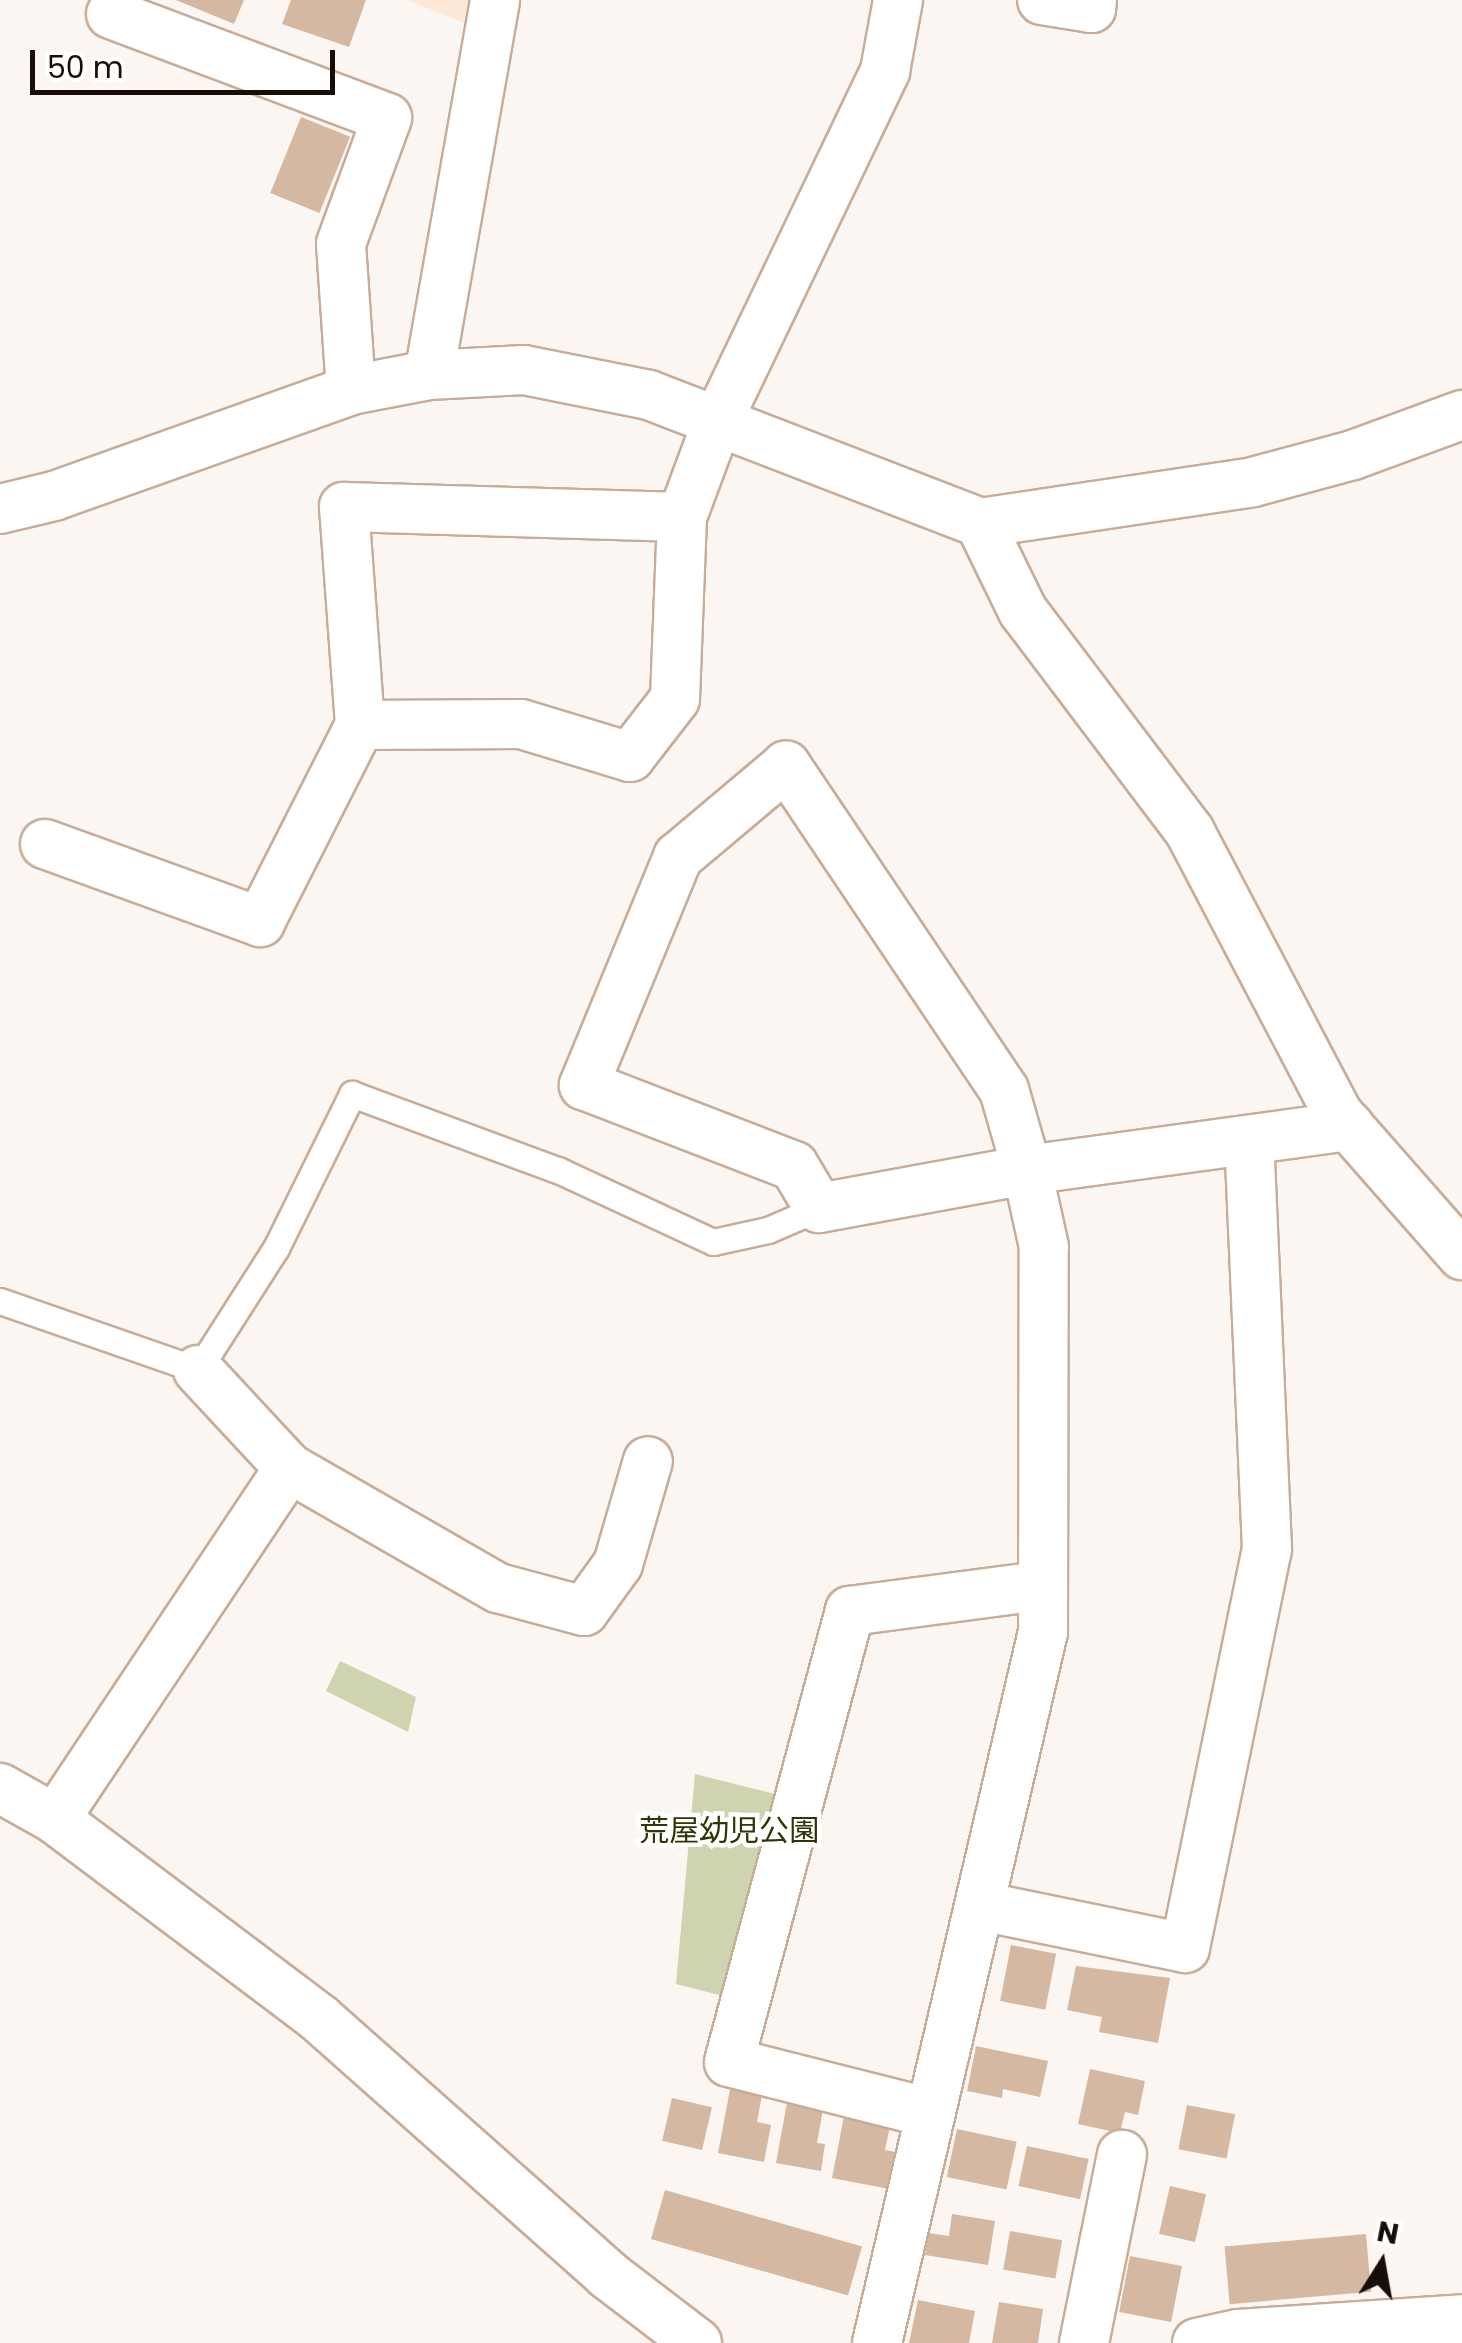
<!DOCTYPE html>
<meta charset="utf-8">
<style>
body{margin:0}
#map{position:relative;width:1462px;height:2343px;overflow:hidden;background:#fcf6f2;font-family:Poppins,"Noto Sans JP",sans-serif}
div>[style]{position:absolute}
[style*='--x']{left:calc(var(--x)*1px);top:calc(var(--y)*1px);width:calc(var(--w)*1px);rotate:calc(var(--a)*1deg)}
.built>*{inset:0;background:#fde8d7}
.green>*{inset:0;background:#cfd3af}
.building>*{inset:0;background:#d4b8a1;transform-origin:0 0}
.roads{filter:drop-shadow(2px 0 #c8ac96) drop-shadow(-2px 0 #c8ac96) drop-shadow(0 2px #c8ac96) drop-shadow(0 -2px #c8ac96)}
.lane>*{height:25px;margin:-12.5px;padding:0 12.5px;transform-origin:12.5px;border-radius:12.5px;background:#fff}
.street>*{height:48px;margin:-24px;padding:0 24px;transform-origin:24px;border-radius:24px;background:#fff}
span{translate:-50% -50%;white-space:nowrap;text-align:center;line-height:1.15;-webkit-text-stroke:9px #fff;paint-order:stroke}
.park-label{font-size:30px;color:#313405}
.north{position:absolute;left:1332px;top:2213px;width:100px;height:100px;-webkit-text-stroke:8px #fff;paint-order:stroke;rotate:11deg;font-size:28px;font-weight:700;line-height:40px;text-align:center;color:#180e07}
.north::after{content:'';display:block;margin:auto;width:35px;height:45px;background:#180e07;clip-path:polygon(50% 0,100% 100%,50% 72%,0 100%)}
.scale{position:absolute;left:30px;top:50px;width:305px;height:45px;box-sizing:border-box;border:5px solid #180e07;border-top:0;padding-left:12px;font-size:30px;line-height:35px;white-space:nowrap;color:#180e07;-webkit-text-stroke:8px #fff;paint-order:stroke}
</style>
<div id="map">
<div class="built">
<div style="clip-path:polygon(408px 0,468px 0,464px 23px)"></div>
</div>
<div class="green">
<div style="clip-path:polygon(340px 1661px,416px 1697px,408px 1732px,326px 1691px)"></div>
<div style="clip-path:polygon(695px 1774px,779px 1795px,727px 1997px,676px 1984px)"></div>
</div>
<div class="building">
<div style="clip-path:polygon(176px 0,244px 0,234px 24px)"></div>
<div style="clip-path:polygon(291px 0,366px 0,349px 47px,282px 24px)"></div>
<div style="left:301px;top:117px;width:53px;height:82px;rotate:22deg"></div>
<div style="left:1011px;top:1945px;width:46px;height:57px;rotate:11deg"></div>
<div style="clip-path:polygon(1076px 1966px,1170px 1978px,1158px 2043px,1099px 2032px,1102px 2017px,1067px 2010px)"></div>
<div style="clip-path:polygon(976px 2046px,1048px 2061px,1040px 2097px,1003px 2089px,1002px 2098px,967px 2091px)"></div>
<div style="clip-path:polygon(1090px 2069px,1145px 2081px,1138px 2115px,1125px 2112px,1120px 2133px,1078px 2124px)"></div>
<div style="clip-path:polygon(731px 2084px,763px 2090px,757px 2122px,771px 2125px,764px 2162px,718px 2153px)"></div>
<div style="clip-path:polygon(788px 2097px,824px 2104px,817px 2143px,825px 2144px,821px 2171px,776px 2163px)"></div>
<div style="left:672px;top:2098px;width:41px;height:44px;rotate:13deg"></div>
<div style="left:1187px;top:2105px;width:49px;height:45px;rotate:11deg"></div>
<div style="clip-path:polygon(845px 2111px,891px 2121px,885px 2150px,896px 2152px,889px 2189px,832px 2178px)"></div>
<div style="left:957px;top:2129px;width:61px;height:49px;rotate:12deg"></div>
<div style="left:1027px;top:2146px;width:63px;height:41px;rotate:12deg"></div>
<div style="left:1170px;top:2186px;width:37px;height:49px;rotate:13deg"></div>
<div style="left:665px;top:2190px;width:205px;height:51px;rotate:16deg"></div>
<div style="clip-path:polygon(952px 2214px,995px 2221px,988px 2265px,925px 2255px,928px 2233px,949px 2236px)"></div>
<div style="left:1010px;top:2231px;width:53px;height:39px;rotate:10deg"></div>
<div style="left:1366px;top:2234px;width:58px;height:142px;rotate:85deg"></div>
<div style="left:1130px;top:2256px;width:53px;height:57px;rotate:11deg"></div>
<div style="clip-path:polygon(918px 2300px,975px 2311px,969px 2343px,909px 2343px)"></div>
<div style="clip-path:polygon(999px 2302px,1043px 2309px,1038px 2343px,992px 2343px)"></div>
</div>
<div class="roads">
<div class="lane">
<div style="--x:0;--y:1301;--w:210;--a:19.2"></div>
<div style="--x:198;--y:1370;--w:145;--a:-57.4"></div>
<div style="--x:276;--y:1248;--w:172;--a:-63.7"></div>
<div style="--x:352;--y:1094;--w:220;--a:20.3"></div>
<div style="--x:558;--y:1170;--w:171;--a:24.9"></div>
<div style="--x:713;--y:1242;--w:56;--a:-12.3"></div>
<div style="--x:768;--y:1230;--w:56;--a:-23.3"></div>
</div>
<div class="street">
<div style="--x:1042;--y:0;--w:50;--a:9.3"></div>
<div style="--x:1091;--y:8;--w:8;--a:-83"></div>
<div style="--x:111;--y:14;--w:295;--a:20.6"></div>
<div style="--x:387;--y:118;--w:134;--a:110.1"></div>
<div style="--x:341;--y:244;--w:146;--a:86.1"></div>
<div style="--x:429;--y:375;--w:381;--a:-80"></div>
<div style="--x:0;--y:509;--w:56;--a:-13.5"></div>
<div style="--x:54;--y:496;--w:315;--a:-19.6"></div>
<div style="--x:351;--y:390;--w:79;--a:-10.9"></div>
<div style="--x:429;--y:375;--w:95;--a:-3"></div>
<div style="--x:524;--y:370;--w:127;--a:11.3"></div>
<div style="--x:649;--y:395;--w:355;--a:21.1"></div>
<div style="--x:980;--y:523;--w:276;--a:-8.5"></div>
<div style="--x:1253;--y:482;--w:104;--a:-15.1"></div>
<div style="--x:1353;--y:455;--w:116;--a:-20.2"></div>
<div style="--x:682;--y:517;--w:338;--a:-178.3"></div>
<div style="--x:344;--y:507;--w:219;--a:85.8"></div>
<div style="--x:360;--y:725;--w:161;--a:-0.4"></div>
<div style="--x:521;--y:724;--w:114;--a:16.8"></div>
<div style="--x:630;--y:757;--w:73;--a:-52.2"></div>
<div style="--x:675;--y:699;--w:182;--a:-87.8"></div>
<div style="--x:682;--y:517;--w:103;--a:-69.6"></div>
<div style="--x:718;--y:420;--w:387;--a:-64.4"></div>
<div style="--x:885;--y:71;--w:72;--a:-79.6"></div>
<div style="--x:980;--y:523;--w:98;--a:64"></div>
<div style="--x:1023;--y:611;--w:277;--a:52.9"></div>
<div style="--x:1190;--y:832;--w:318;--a:62.3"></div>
<div style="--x:1338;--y:1114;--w:188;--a:48.7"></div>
<div style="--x:45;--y:844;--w:229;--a:19.9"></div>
<div style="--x:260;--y:922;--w:221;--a:-63.1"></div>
<div style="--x:198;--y:1370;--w:134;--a:47.1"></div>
<div style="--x:289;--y:1468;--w:241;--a:29.9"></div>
<div style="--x:498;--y:1588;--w:89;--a:15"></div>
<div style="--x:584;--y:1611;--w:58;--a:-54.1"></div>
<div style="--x:618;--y:1564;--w:107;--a:-73.8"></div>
<div style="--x:0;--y:1788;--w:63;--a:29.4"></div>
<div style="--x:55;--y:1819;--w:332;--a:37"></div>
<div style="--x:320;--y:2019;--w:385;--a:41.6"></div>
<div style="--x:608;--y:2275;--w:112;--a:37.4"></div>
<div style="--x:55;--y:1819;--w:422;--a:-56.3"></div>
<div style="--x:981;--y:1906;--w:208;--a:11.6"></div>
<div style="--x:1185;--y:1948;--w:407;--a:-78.4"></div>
<div style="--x:1267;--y:1549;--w:409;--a:-92.5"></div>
<div style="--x:930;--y:2113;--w:207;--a:-165.8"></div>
<div style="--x:729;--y:2062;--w:467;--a:-75"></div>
<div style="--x:850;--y:1611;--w:192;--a:-7.5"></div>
<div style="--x:877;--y:2343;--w:730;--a:-76.86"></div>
<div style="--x:1043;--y:1632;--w:385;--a:-89.9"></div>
<div style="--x:1044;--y:1247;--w:79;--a:-102.4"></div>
<div style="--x:1027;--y:1170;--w:83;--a:-106"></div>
<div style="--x:1004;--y:1090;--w:391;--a:-123.9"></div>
<div style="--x:786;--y:766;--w:141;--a:139.9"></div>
<div style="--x:678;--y:857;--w:247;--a:112.4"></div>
<div style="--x:584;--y:1085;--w:225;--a:21.1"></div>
<div style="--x:794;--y:1166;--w:49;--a:59.2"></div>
<div style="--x:819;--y:1208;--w:211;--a:-10.4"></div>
<div style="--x:1027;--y:1170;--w:325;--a:-7.8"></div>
<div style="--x:1084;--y:2343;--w:192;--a:-78.6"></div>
<div style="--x:1197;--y:2343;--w:42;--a:-12.4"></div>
<div style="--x:1238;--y:2334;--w:225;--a:-3.8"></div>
</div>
</div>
<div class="park-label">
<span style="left:729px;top:1831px">荒屋幼児公園</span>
</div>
<div class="north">N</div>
<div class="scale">50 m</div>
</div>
